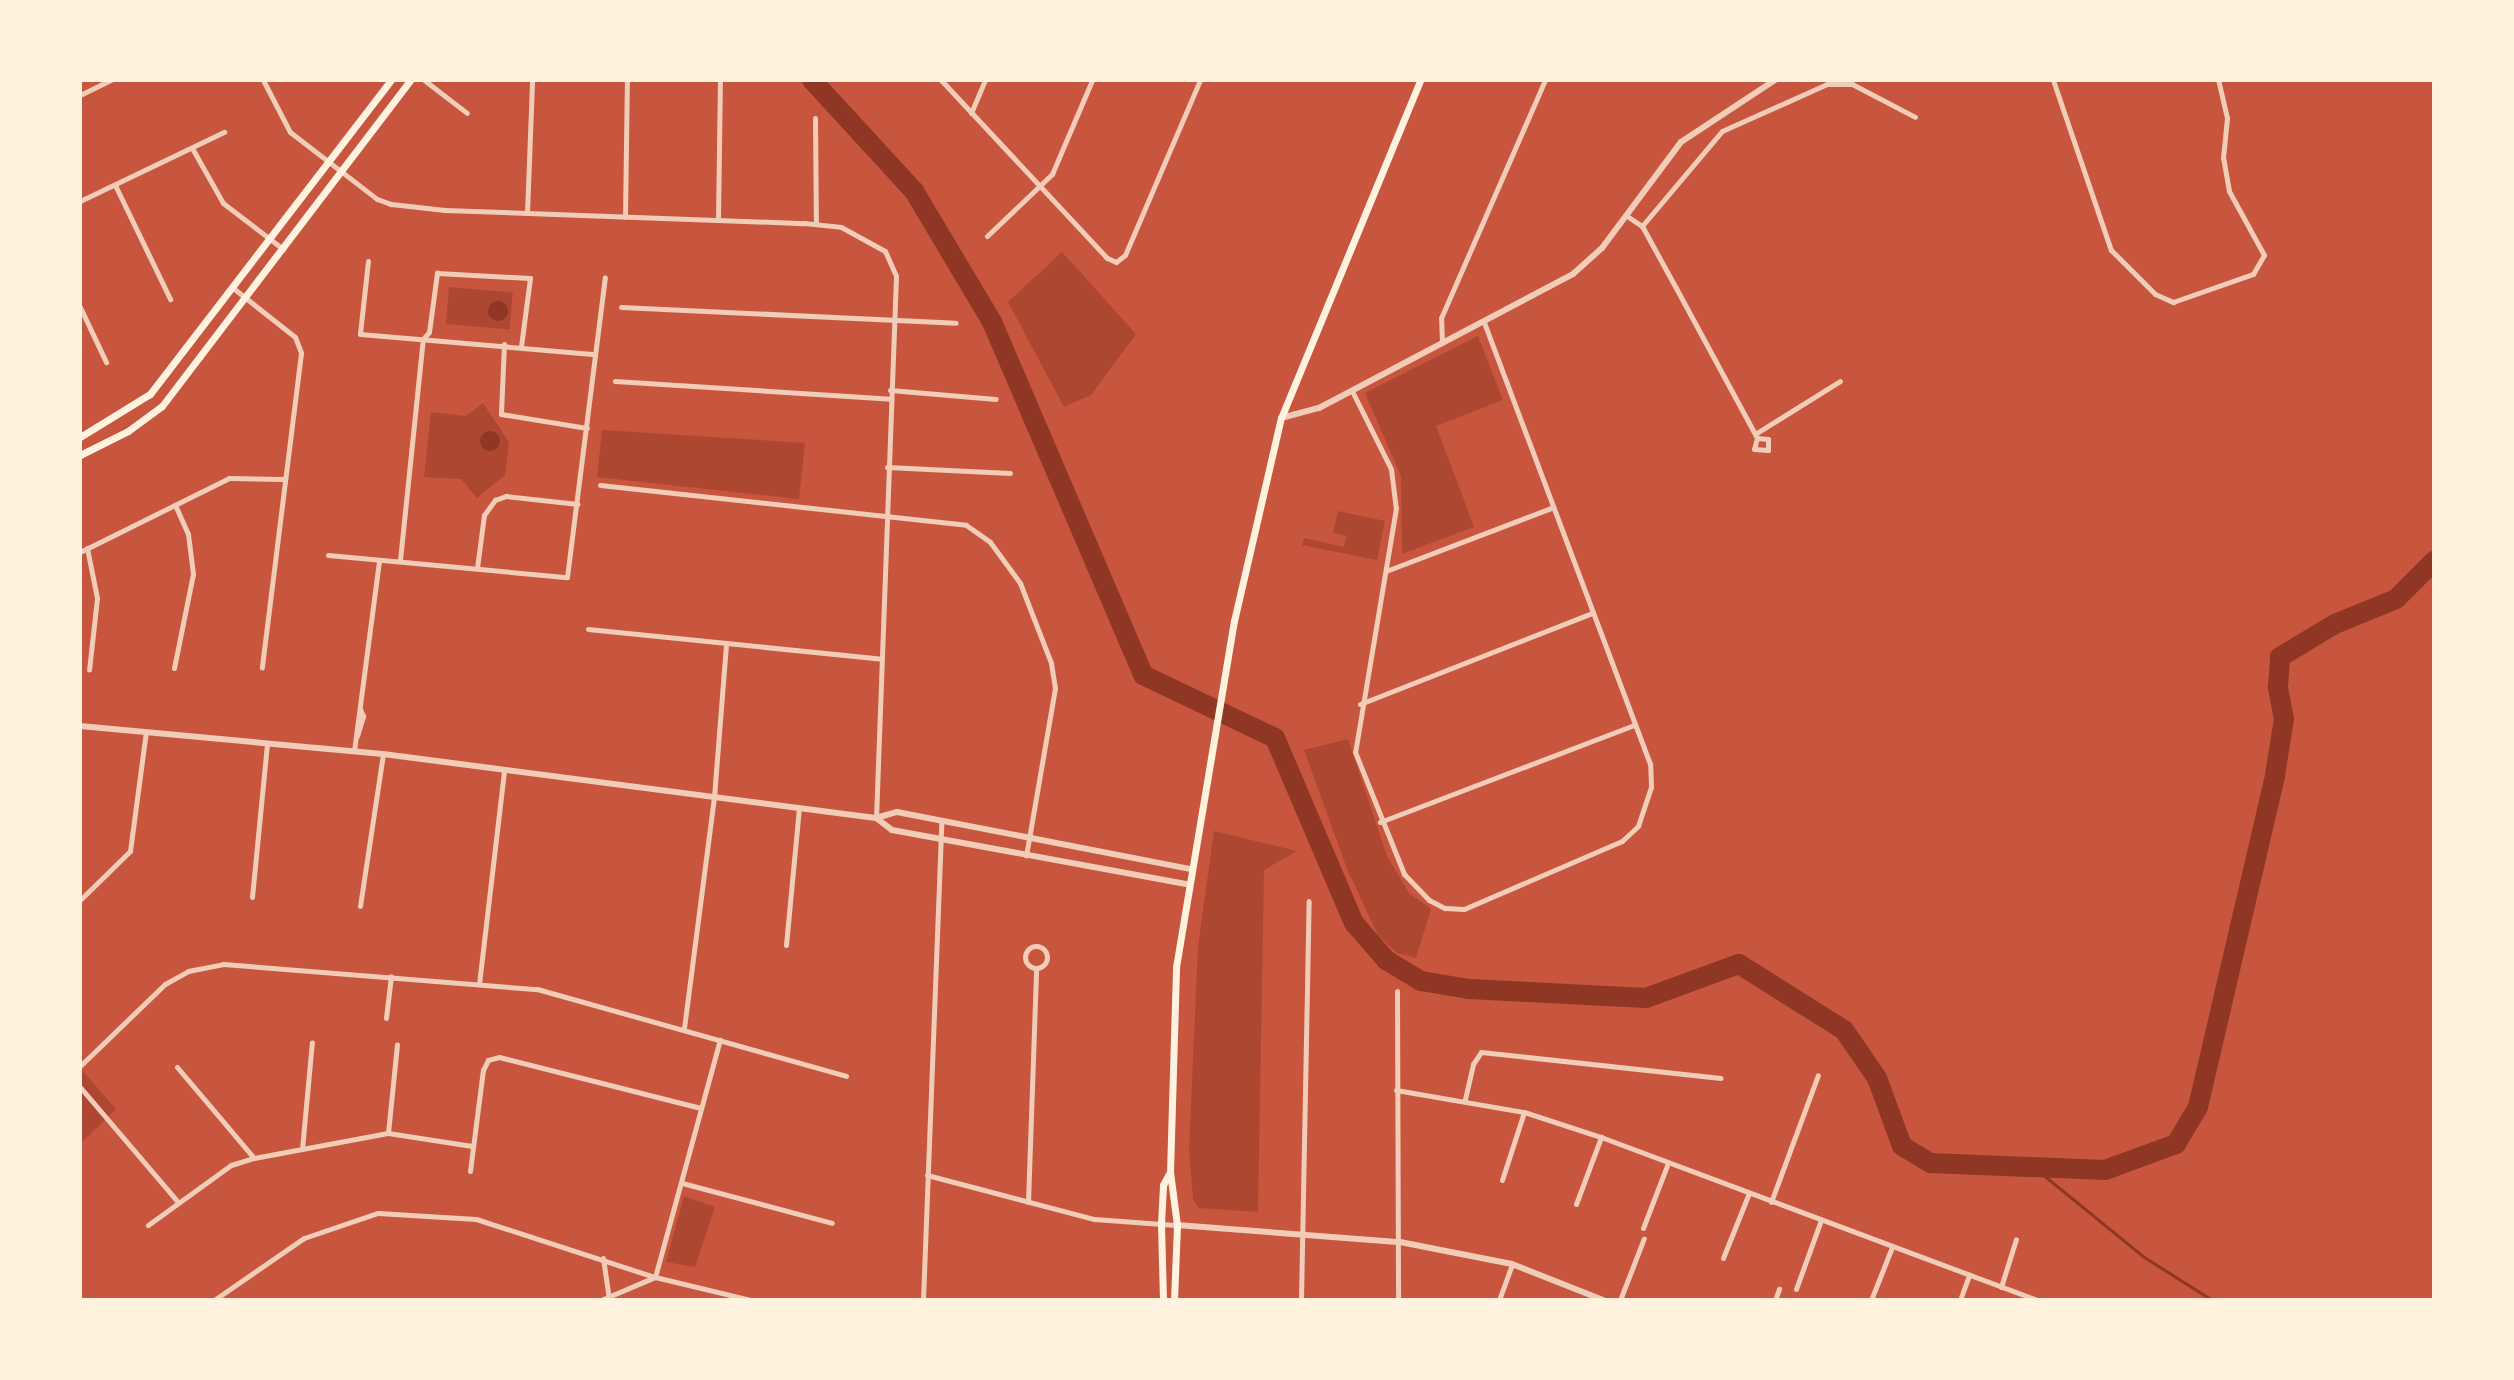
<!DOCTYPE html>
<style>
body{margin:0}
#map{position:relative;width:2514px;height:1380px;overflow:hidden;background:#c8553d;font-family:"Titillium Web",sans-serif}
div>[style]{position:absolute}
[style*='--x']{left:calc(var(--x)*1px);top:calc(var(--y)*1px);width:calc(var(--w)*1px);rotate:calc(var(--a)*1deg)}
.green>*{inset:0;background:#ae4732;transform-origin:0 0}
.water>*{inset:0;background:#8f3625}
.round{border-radius:50%}
.stream>*{height:3px;margin:-1.5px;padding:0 1.5px;transform-origin:1.5px;border-radius:1.5px;background:#8f3625}
.river>*{height:20px;margin:-10px;padding:0 10px;transform-origin:10px;border-radius:10px;background:#8f3625}
.minor>*{height:5px;margin:-2.5px;padding:0 2.5px;transform-origin:2.5px;border-radius:2.5px;background:#f1ccb7}
.minor>.ring{margin:-2.5px;padding:0;box-sizing:content-box;background:none;border:5px solid #f1ccb7;border-radius:50%}
.tertiary>*{height:6px;margin:-3px;padding:0 3px;transform-origin:3px;border-radius:3px;background:#f1ccb7}
.secondary>*{height:7px;margin:-3.5px;padding:0 3.5px;transform-origin:3.5px;border-radius:3.5px;background:#fff3e0}
span{translate:-50% -50%;white-space:nowrap;text-align:center;line-height:1.15;-webkit-text-stroke:7px #fff3e0;paint-order:stroke}
.frame{position:absolute;inset:0;border:82px solid #fff3e0;pointer-events:none}
</style>
<div id="map">
<div class="green">
<div style="clip-path:polygon(1062px 252px,1136px 334px,1091px 395px,1064px 407px,1008px 302px)"></div>
<div style="left:449px;top:287px;width:64px;height:37px;rotate:5deg"></div>
<div style="clip-path:polygon(1478px 336px,1503px 400px,1436px 426px,1474px 527px,1402px 554px,1401px 476px,1365px 393px)"></div>
<div style="clip-path:polygon(483px 403px,509px 442px,505px 475px,477px 498px,461px 479px,424px 477px,431px 412px,466px 416px)"></div>
<div style="clip-path:polygon(602px 430px,805px 443px,799px 499px,597px 477px)"></div>
<div style="clip-path:polygon(1338px 511px,1385px 521px,1377px 560px,1302px 545px,1304px 538px,1344px 547px,1346px 536px,1333px 533px)"></div>
<div style="clip-path:polygon(1348px 739px,1387px 856px,1409px 893px,1431px 909px,1416px 958px,1397px 953px,1378px 935px,1347px 869px,1304px 750px)"></div>
<div style="clip-path:polygon(1214px 831px,1297px 851px,1264px 870px,1258px 1212px,1199px 1208px,1193px 1199px,1189px 1149px,1198px 946px)"></div>
<div style="clip-path:polygon(80px 1068px,116px 1109px,80px 1144px)"></div>
<div style="clip-path:polygon(684px 1196px,715px 1207px,695px 1267px,666px 1262px)"></div>
</div>
<div class="water">
<div class="round" style="left:488px;top:301px;width:20px;height:20px"></div>
<div class="round" style="left:480px;top:431px;width:20px;height:20px"></div>
</div>
<div class="stream">
<div style="--x:2036;--y:1169;--w:139;--a:39.2"></div>
<div style="--x:2144;--y:1257;--w:80;--a:32.3"></div>
</div>
<div class="river">
<div style="--x:812;--y:80;--w:151;--a:47.4"></div>
<div style="--x:914;--y:191;--w:152;--a:59.2"></div>
<div style="--x:992;--y:322;--w:384;--a:66.8"></div>
<div style="--x:1143;--y:675;--w:146;--a:25.5"></div>
<div style="--x:1275;--y:738;--w:201;--a:66.9"></div>
<div style="--x:1354;--y:923;--w:49;--a:49.1"></div>
<div style="--x:1386;--y:960;--w:41;--a:31"></div>
<div style="--x:1421;--y:981;--w:49;--a:9.5"></div>
<div style="--x:1469;--y:989;--w:177;--a:2.9"></div>
<div style="--x:1646;--y:998;--w:99;--a:-20.1"></div>
<div style="--x:1739;--y:964;--w:124;--a:32.2"></div>
<div style="--x:1844;--y:1030;--w:58;--a:55.5"></div>
<div style="--x:1877;--y:1078;--w:72;--a:69.8"></div>
<div style="--x:1902;--y:1146;--w:33;--a:31"></div>
<div style="--x:1930;--y:1163;--w:175;--a:2.3"></div>
<div style="--x:2105;--y:1170;--w:76;--a:-20.1"></div>
<div style="--x:2176;--y:1144;--w:43;--a:-59.3"></div>
<div style="--x:2198;--y:1107;--w:341;--a:-76.9"></div>
<div style="--x:2275;--y:775;--w:57;--a:-80.9"></div>
<div style="--x:2284;--y:719;--w:33;--a:-101"></div>
<div style="--x:2278;--y:687;--w:30;--a:-86"></div>
<div style="--x:2280;--y:657;--w:64;--a:-31"></div>
<div style="--x:2335;--y:624;--w:66;--a:-22.3"></div>
<div style="--x:2396;--y:599;--w:54;--a:-45"></div>
</div>
<div class="minor">
<div style="--x:263;--y:80;--w:59;--a:62.6"></div>
<div style="--x:290;--y:132;--w:110;--a:37.6"></div>
<div style="--x:377;--y:199;--w:15;--a:20"></div>
<div style="--x:391;--y:204;--w:54;--a:6.3"></div>
<div style="--x:445;--y:210;--w:359;--a:2.1"></div>
<div style="--x:804;--y:223;--w:37;--a:6"></div>
<div style="--x:841;--y:227;--w:50;--a:28.6"></div>
<div style="--x:885;--y:251;--w:27;--a:66"></div>
<div style="--x:896;--y:276;--w:542;--a:92.11"></div>
<div style="--x:424;--y:80;--w:54;--a:37.5"></div>
<div style="--x:941;--y:80;--w:243;--a:47"></div>
<div style="--x:1107;--y:258;--w:10;--a:24"></div>
<div style="--x:1116;--y:262;--w:11;--a:-38"></div>
<div style="--x:1125;--y:255;--w:190;--a:-66.8"></div>
<div style="--x:2053;--y:80;--w:180;--a:71.2"></div>
<div style="--x:2111;--y:250;--w:62;--a:45"></div>
<div style="--x:2155;--y:294;--w:20;--a:24"></div>
<div style="--x:2173;--y:302;--w:85;--a:-19.3"></div>
<div style="--x:2253;--y:274;--w:22;--a:-60"></div>
<div style="--x:2264;--y:255;--w:73;--a:-118.7"></div>
<div style="--x:2229;--y:191;--w:34;--a:-100"></div>
<div style="--x:2223;--y:158;--w:40;--a:-84.3"></div>
<div style="--x:2227;--y:118;--w:39;--a:-103"></div>
<div style="--x:80;--y:95;--w:34;--a:-26"></div>
<div style="--x:971;--y:113;--w:36;--a:-67"></div>
<div style="--x:815;--y:118;--w:106;--a:89.5"></div>
<div style="--x:192;--y:148;--w:63;--a:60.6"></div>
<div style="--x:223;--y:203;--w:76;--a:37.5"></div>
<div style="--x:115;--y:185;--w:127;--a:64.2"></div>
<div style="--x:80;--y:201;--w:160;--a:-25.6"></div>
<div style="--x:527;--y:213;--w:133;--a:-87.8"></div>
<div style="--x:1627;--y:216;--w:18;--a:34"></div>
<div style="--x:1642;--y:226;--w:71;--a:61.3"></div>
<div style="--x:1676;--y:288;--w:170;--a:61.6"></div>
<div style="--x:1757;--y:438;--w:11;--a:105"></div>
<div style="--x:1754;--y:449;--w:14;--a:4"></div>
<div style="--x:1768;--y:450;--w:11;--a:-90"></div>
<div style="--x:1768;--y:439;--w:11;--a:-175"></div>
<div style="--x:625;--y:217;--w:137;--a:-89.2"></div>
<div style="--x:718;--y:220;--w:140;--a:-89.2"></div>
<div style="--x:1642;--y:226;--w:124;--a:-49.9"></div>
<div style="--x:1722;--y:131;--w:115;--a:-24.1"></div>
<div style="--x:1827;--y:84;--w:25;--a:0"></div>
<div style="--x:1852;--y:84;--w:71;--a:27.6"></div>
<div style="--x:987;--y:236;--w:90;--a:-43.6"></div>
<div style="--x:1052;--y:174;--w:102;--a:-66.9"></div>
<div style="--x:368;--y:261;--w:73;--a:96.3"></div>
<div style="--x:360;--y:334;--w:236;--a:4.9"></div>
<div style="--x:233;--y:288;--w:79;--a:38.3"></div>
<div style="--x:295;--y:337;--w:17;--a:69"></div>
<div style="--x:301;--y:353;--w:317;--a:97.1"></div>
<div style="--x:80;--y:307;--w:61;--a:64.7"></div>
<div style="--x:621;--y:307;--w:335;--a:2.7"></div>
<div style="--x:1442;--y:343;--w:25;--a:-92"></div>
<div style="--x:1441;--y:318;--w:260;--a:-66.4"></div>
<div style="--x:504;--y:344;--w:70;--a:92.5"></div>
<div style="--x:501;--y:414;--w:87;--a:9.2"></div>
<div style="--x:615;--y:381;--w:276;--a:3.7"></div>
<div style="--x:890;--y:390;--w:106;--a:4.9"></div>
<div style="--x:1352;--y:391;--w:87;--a:63.4"></div>
<div style="--x:1391;--y:469;--w:39;--a:83"></div>
<div style="--x:1396;--y:508;--w:247;--a:99.5"></div>
<div style="--x:1355;--y:752;--w:131;--a:68.1"></div>
<div style="--x:1404;--y:874;--w:36;--a:46"></div>
<div style="--x:1429;--y:900;--w:18;--a:27"></div>
<div style="--x:1445;--y:908;--w:19;--a:3"></div>
<div style="--x:1464;--y:909;--w:172;--a:-23.3"></div>
<div style="--x:1622;--y:841;--w:22;--a:-43"></div>
<div style="--x:1638;--y:826;--w:41;--a:-71.6"></div>
<div style="--x:1651;--y:787;--w:23;--a:-92"></div>
<div style="--x:1650;--y:764;--w:471;--a:-110.6"></div>
<div style="--x:1755;--y:434;--w:100;--a:-31.9"></div>
<div style="--x:887;--y:467;--w:123;--a:2.8"></div>
<div style="--x:600;--y:485;--w:368;--a:6.2"></div>
<div style="--x:966;--y:525;--w:29;--a:35"></div>
<div style="--x:990;--y:542;--w:51;--a:53.8"></div>
<div style="--x:1020;--y:583;--w:86;--a:68.8"></div>
<div style="--x:1051;--y:663;--w:25;--a:81"></div>
<div style="--x:1055;--y:688;--w:170;--a:99.8"></div>
<div style="--x:87;--y:548;--w:51;--a:78.7"></div>
<div style="--x:97;--y:598;--w:72;--a:96.3"></div>
<div style="--x:80;--y:552;--w:166;--a:-26.4"></div>
<div style="--x:229;--y:478;--w:55;--a:1"></div>
<div style="--x:328;--y:555;--w:240;--a:5.3"></div>
<div style="--x:567;--y:577;--w:302;--a:-82.8"></div>
<div style="--x:400;--y:560;--w:222;--a:-84.1"></div>
<div style="--x:423;--y:339;--w:9;--a:-49"></div>
<div style="--x:429;--y:332;--w:60;--a:-82.3"></div>
<div style="--x:437;--y:273;--w:93;--a:3.1"></div>
<div style="--x:530;--y:278;--w:69;--a:97.5"></div>
<div style="--x:477;--y:568;--w:53;--a:-82.5"></div>
<div style="--x:484;--y:515;--w:19;--a:-54"></div>
<div style="--x:495;--y:500;--w:12;--a:-20"></div>
<div style="--x:506;--y:496;--w:72;--a:6.3"></div>
<div style="--x:1386;--y:571;--w:177;--a:-20.9"></div>
<div style="--x:588;--y:629;--w:295;--a:5.8"></div>
<div style="--x:174;--y:668;--w:96;--a:-78.6"></div>
<div style="--x:193;--y:574;--w:40;--a:-97.1"></div>
<div style="--x:188;--y:534;--w:32;--a:-114"></div>
<div style="--x:1360;--y:704;--w:247;--a:-21.4"></div>
<div style="--x:357;--y:736;--w:21;--a:-73"></div>
<div style="--x:363;--y:716;--w:8;--a:-113"></div>
<div style="--x:354;--y:751;--w:192;--a:-82.5"></div>
<div style="--x:1380;--y:822;--w:272;--a:-20.9"></div>
<div style="--x:252;--y:897;--w:153;--a:-84.4"></div>
<div style="--x:80;--y:900;--w:70;--a:-44.4"></div>
<div style="--x:130;--y:851;--w:121;--a:-82.4"></div>
<div style="--x:360;--y:906;--w:154;--a:-81.4"></div>
<div style="--x:786;--y:945;--w:138;--a:-84.6"></div>
<div class="ring" style="left:1025px;top:946px;width:17px;height:17px"></div>
<div style="--x:479;--y:984;--w:215;--a:-83.3"></div>
<div style="--x:1397;--y:991;--w:309;--a:89.8"></div>
<div style="--x:386;--y:1018;--w:42;--a:-83.2"></div>
<div style="--x:684;--y:1028;--w:233;--a:-82.6"></div>
<div style="--x:714;--y:797;--w:154;--a:-85.5"></div>
<div style="--x:80;--y:1066;--w:118;--a:-44"></div>
<div style="--x:165;--y:984;--w:26;--a:-29"></div>
<div style="--x:188;--y:971;--w:36;--a:-11"></div>
<div style="--x:223;--y:964;--w:315;--a:4.6"></div>
<div style="--x:537;--y:989;--w:321;--a:15.7"></div>
<div style="--x:177;--y:1067;--w:119;--a:49.8"></div>
<div style="--x:80;--y:1087;--w:151;--a:49.6"></div>
<div style="--x:1396;--y:1090;--w:130;--a:9.8"></div>
<div style="--x:1524;--y:1112;--w:81;--a:18"></div>
<div style="--x:1601;--y:1137;--w:466;--a:20.5"></div>
<div style="--x:1465;--y:1099;--w:36;--a:-77"></div>
<div style="--x:1473;--y:1064;--w:14;--a:-56"></div>
<div style="--x:1481;--y:1052;--w:241;--a:6.2"></div>
<div style="--x:388;--y:1133;--w:89;--a:-84.2"></div>
<div style="--x:302;--y:1149;--w:107;--a:-84.7"></div>
<div style="--x:470;--y:1171;--w:102;--a:-82.7"></div>
<div style="--x:483;--y:1070;--w:11;--a:-63"></div>
<div style="--x:488;--y:1060;--w:11;--a:-15"></div>
<div style="--x:499;--y:1057;--w:208;--a:14.2"></div>
<div style="--x:927;--y:1175;--w:173;--a:14.8"></div>
<div style="--x:1094;--y:1219;--w:82;--a:4.2"></div>
<div style="--x:1502;--y:1180;--w:71;--a:-72.1"></div>
<div style="--x:682;--y:1183;--w:155;--a:14.9"></div>
<div style="--x:1028;--y:1202;--w:234;--a:-88"></div>
<div style="--x:1771;--y:1202;--w:135;--a:-69.7"></div>
<div style="--x:1576;--y:1204;--w:72;--a:-69.5"></div>
<div style="--x:148;--y:1225;--w:102;--a:-35.9"></div>
<div style="--x:231;--y:1165;--w:24;--a:-17"></div>
<div style="--x:254;--y:1158;--w:136;--a:-10.6"></div>
<div style="--x:388;--y:1133;--w:85;--a:8.8"></div>
<div style="--x:1643;--y:1228;--w:70;--a:-69"></div>
<div style="--x:603;--y:1258;--w:41;--a:81.7"></div>
<div style="--x:1723;--y:1258;--w:70;--a:-68.2"></div>
<div style="--x:2001;--y:1287;--w:50;--a:-72.6"></div>
<div style="--x:1796;--y:1289;--w:73;--a:-70.1"></div>
<div style="--x:214;--y:1300;--w:109;--a:-34.6"></div>
<div style="--x:304;--y:1238;--w:78;--a:-18.7"></div>
<div style="--x:378;--y:1213;--w:98;--a:3.5"></div>
<div style="--x:476;--y:1219;--w:188;--a:18"></div>
<div style="--x:655;--y:1277;--w:99;--a:13.5"></div>
<div style="--x:601;--y:1300;--w:59;--a:-23.1"></div>
<div style="--x:655;--y:1277;--w:246;--a:-74.7"></div>
<div style="--x:923;--y:1300;--w:479;--a:-87.8"></div>
<div style="--x:1301;--y:1300;--w:399;--a:-88.9"></div>
<div style="--x:1499;--y:1300;--w:38;--a:-70"></div>
<div style="--x:1620;--y:1300;--w:66;--a:-68.8"></div>
<div style="--x:1775;--y:1300;--w:12;--a:-70"></div>
<div style="--x:1871;--y:1300;--w:57;--a:-68.4"></div>
<div style="--x:1960;--y:1300;--w:27;--a:-70"></div>
</div>
<div class="tertiary">
<div style="--x:1281;--y:418;--w:39;--a:-15"></div>
<div style="--x:1319;--y:408;--w:287;--a:-27.8"></div>
<div style="--x:1573;--y:274;--w:39;--a:-42"></div>
<div style="--x:1602;--y:248;--w:132;--a:-53.3"></div>
<div style="--x:1681;--y:142;--w:113;--a:-33.4"></div>
<div style="--x:80;--y:726;--w:304;--a:5.3"></div>
<div style="--x:383;--y:754;--w:497;--a:7.4"></div>
<div style="--x:1186;--y:884;--w:299;--a:-169.6"></div>
<div style="--x:892;--y:830;--w:20;--a:-143"></div>
<div style="--x:876;--y:818;--w:22;--a:-16"></div>
<div style="--x:897;--y:812;--w:298;--a:11"></div>
<div style="--x:1177;--y:1225;--w:224;--a:4.4"></div>
<div style="--x:1400;--y:1242;--w:114;--a:11.1"></div>
<div style="--x:1512;--y:1264;--w:98;--a:21.6"></div>
</div>
<div class="secondary">
<div style="--x:80;--y:437;--w:82;--a:-31.6"></div>
<div style="--x:150;--y:394;--w:396;--a:-52.5"></div>
<div style="--x:80;--y:455;--w:54;--a:-26.6"></div>
<div style="--x:128;--y:431;--w:42;--a:-36.3"></div>
<div style="--x:162;--y:406;--w:410;--a:-52.7"></div>
<div style="--x:1163;--y:1300;--w:76;--a:-91.5"></div>
<div style="--x:1161;--y:1224;--w:39;--a:-87"></div>
<div style="--x:1163;--y:1185;--w:15;--a:-62"></div>
<div style="--x:1174;--y:1300;--w:75;--a:-87.7"></div>
<div style="--x:1177;--y:1225;--w:53;--a:-97.5"></div>
<div style="--x:1170;--y:1172;--w:205;--a:-88.3"></div>
<div style="--x:1176;--y:967;--w:351;--a:-80.5"></div>
<div style="--x:1234;--y:621;--w:208;--a:-77"></div>
<div style="--x:1281;--y:418;--w:365;--a:-67.6"></div>
</div>
<div class="frame"></div>
</div>
